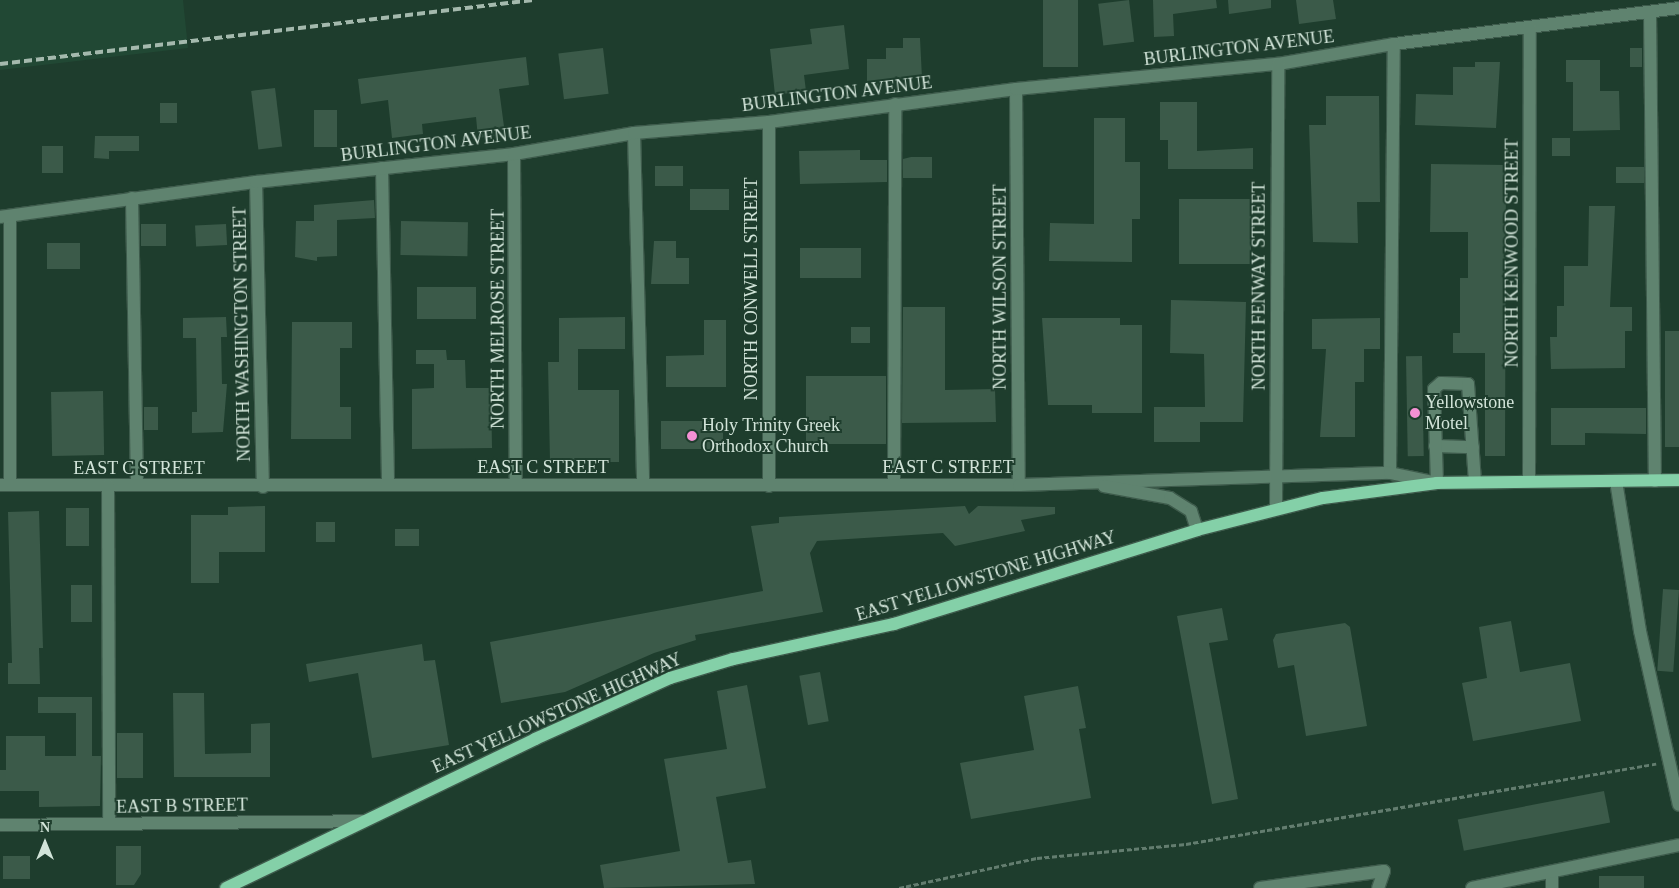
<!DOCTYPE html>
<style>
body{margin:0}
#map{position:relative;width:1679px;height:888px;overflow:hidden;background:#1e3d2d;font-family:Georgia,serif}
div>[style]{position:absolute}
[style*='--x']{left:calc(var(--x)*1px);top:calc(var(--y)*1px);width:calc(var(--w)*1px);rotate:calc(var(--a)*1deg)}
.built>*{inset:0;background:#214834}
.building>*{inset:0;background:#3b5a49;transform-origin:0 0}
.path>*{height:3px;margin-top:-1.5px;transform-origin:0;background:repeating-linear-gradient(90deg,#637d6f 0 5px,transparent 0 7.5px)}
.roads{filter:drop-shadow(1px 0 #3e5b4c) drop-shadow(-1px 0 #3e5b4c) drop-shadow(0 1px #3e5b4c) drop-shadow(0 -1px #3e5b4c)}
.minor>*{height:12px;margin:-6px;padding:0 6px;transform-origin:6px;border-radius:6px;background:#5f836f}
.major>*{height:12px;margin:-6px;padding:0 6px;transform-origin:6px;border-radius:6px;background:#84d0a8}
.rail>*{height:4px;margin-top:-2px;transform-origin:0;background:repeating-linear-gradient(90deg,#a4b9ad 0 8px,transparent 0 12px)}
.dots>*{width:14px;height:14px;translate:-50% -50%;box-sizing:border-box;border:2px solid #1e3d2d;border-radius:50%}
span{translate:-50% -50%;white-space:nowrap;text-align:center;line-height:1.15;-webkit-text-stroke:4px #1e3d2d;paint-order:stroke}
.street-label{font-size:18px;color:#d2e4d9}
.poi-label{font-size:18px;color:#d2e4d9}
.left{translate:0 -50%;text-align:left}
.north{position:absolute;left:20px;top:818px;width:50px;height:50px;-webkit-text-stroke:4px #1e3d2d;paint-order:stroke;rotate:0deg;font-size:14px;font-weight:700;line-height:20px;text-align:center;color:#d2e4d9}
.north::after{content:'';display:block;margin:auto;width:18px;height:22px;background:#d2e4d9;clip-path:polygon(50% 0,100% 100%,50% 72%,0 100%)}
</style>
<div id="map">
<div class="built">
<div style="clip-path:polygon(0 0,183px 0,188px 48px,0 70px)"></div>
</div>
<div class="building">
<div style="left:1043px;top:0;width:35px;height:67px"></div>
<div style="left:1129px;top:0;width:42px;height:31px;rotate:83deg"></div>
<div style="clip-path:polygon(1153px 0,1216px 0,1217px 8px,1173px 14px,1174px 36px,1154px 37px)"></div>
<div style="clip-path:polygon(1228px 0,1271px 0,1271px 8px,1229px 14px)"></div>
<div style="clip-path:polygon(1296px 0,1333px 0,1336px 19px,1299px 24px)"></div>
<div style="clip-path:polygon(844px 25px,849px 69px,804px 75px,806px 91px,775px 95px,770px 49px,812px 44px,810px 29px)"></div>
<div style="clip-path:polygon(903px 38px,920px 38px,922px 78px,882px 80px,882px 91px,867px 91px,867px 59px,886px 59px,886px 48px,903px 48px)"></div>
<div style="left:603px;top:48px;width:46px;height:45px;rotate:83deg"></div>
<div style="left:1630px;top:48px;width:12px;height:19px"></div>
<div style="clip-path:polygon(526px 57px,529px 85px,499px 89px,505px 134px,478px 138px,476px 117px,422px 124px,423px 134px,392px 138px,388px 100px,361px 104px,358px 79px)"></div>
<div style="clip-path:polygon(1566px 60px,1600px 60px,1600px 91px,1619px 91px,1620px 130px,1573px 131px,1573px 82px,1566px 82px)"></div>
<div style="clip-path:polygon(1475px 62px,1500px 62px,1496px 128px,1415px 125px,1416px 94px,1453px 95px,1453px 67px,1475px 67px)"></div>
<div style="left:275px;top:88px;width:59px;height:24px;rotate:83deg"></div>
<div style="clip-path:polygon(1326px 96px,1379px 96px,1380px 202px,1357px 202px,1358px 243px,1313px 242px,1309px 125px,1326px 125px)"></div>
<div style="clip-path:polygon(1160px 102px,1197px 102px,1197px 151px,1253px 148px,1253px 169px,1168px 169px,1168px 140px,1160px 140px)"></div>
<div style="left:160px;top:103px;width:17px;height:20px"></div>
<div style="left:314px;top:110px;width:23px;height:37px"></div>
<div style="clip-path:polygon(1094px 118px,1125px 118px,1125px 162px,1140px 162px,1140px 219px,1132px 219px,1132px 262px,1049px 261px,1050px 223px,1094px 224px)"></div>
<div style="clip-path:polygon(95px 136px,139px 136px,139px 151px,109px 151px,109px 159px,94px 158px)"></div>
<div style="left:1552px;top:138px;width:18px;height:18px"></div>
<div style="left:42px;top:146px;width:21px;height:27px"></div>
<div style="clip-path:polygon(860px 150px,860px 160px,887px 160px,887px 182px,800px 184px,799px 151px)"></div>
<div style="clip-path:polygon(911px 157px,932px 157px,932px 178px,903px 178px,903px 159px)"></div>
<div style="clip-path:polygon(1431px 164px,1506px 165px,1505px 456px,1485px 456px,1485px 353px,1453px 353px,1453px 333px,1460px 333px,1460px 278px,1468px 278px,1468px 232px,1430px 232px)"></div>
<div style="left:655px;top:166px;width:28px;height:20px"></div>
<div style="left:1616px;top:167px;width:28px;height:16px"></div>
<div style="left:690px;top:189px;width:39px;height:21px"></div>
<div style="left:1179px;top:199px;width:72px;height:65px"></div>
<div style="clip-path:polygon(374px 200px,375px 218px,337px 220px,337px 256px,317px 257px,317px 261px,295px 257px,296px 221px,314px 221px,314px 205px)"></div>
<div style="clip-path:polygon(1589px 206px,1615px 206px,1610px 307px,1632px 307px,1632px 331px,1625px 331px,1625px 368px,1551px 369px,1550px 337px,1557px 337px,1557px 306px,1564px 306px,1564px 266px,1588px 266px)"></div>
<div style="left:401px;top:221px;width:67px;height:34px;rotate:1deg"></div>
<div style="left:141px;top:224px;width:25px;height:22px"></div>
<div style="left:226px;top:224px;width:21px;height:31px;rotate:87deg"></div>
<div style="clip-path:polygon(654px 241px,676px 241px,676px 258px,689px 258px,689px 284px,651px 284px)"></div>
<div style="left:47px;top:243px;width:33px;height:26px"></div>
<div style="left:800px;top:248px;width:61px;height:30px"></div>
<div style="left:417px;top:287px;width:59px;height:32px"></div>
<div style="clip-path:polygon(1171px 300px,1246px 302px,1243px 422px,1200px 422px,1200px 442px,1154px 442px,1154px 407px,1205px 407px,1204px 354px,1170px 353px)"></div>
<div style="clip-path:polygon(903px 307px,945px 307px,945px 390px,995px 389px,996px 422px,902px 423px)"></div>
<div style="clip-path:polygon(226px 317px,227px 337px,221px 337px,222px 384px,227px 384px,223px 432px,192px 433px,192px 412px,197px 412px,196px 338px,183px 338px,183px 318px)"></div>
<div style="clip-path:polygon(625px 317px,625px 349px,578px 349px,578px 390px,619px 390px,619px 462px,550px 462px,548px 362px,559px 362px,559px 318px)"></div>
<div style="clip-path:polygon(1042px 318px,1120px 318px,1120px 325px,1142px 325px,1142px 413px,1092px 413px,1092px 405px,1048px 405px)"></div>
<div style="clip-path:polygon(1380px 318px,1380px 349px,1364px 349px,1364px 382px,1355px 382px,1355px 437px,1320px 437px,1326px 349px,1312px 349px,1312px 319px)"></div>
<div style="clip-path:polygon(704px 320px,726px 320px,726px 387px,666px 387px,666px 356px,704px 355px)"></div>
<div style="clip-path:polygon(292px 322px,352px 322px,352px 348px,340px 348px,340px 407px,351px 407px,351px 439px,291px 439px)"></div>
<div style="left:851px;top:327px;width:19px;height:16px"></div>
<div style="left:1665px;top:331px;width:14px;height:116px"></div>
<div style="clip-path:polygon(416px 350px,446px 350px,447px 360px,465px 360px,466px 388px,491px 388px,492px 448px,412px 449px,412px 389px,434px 388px,434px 364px,416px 364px)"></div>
<div style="left:1422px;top:356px;width:100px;height:16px;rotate:89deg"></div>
<div style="left:806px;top:376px;width:80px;height:68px"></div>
<div style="left:103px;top:391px;width:64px;height:52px;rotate:89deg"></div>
<div style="left:144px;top:407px;width:14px;height:23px"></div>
<div style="clip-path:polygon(1551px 408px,1646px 408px,1646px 434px,1585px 433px,1585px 445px,1551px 445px)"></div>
<div style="left:723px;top:421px;width:28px;height:62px;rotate:90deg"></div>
<div style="clip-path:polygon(265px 506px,265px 552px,219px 552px,219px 583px,191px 583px,191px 515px,228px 515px,228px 507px)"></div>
<div style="clip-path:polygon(965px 506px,969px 514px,978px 506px,1055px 507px,1055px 514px,1021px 520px,1025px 531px,955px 546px,943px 533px,817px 541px,810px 553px,823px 612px,695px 635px,696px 640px,654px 653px,565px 692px,501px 703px,490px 642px,763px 591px,751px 526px,779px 523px,779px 517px)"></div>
<div style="left:66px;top:508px;width:23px;height:38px"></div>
<div style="clip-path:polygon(39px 511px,43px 648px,39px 648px,40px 684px,8px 684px,8px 663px,12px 663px,8px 512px)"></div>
<div style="left:316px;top:522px;width:19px;height:20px"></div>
<div style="left:395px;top:529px;width:24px;height:17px"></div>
<div style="left:71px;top:585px;width:21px;height:37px"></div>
<div style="left:1663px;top:589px;width:16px;height:82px;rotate:4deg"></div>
<div style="clip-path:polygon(1222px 608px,1228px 640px,1209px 643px,1238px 799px,1212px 804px,1177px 616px)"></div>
<div style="clip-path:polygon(1511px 621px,1520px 672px,1570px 663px,1581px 721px,1473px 741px,1462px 683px,1487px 678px,1479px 627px)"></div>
<div style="clip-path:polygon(1345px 623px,1350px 627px,1367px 726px,1306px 736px,1294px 665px,1278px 668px,1273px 640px,1276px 634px)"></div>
<div style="clip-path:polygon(422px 644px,424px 661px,435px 660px,449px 745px,372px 758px,358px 673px,309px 682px,306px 664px)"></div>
<div style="left:820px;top:672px;width:50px;height:21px;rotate:80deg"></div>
<div style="clip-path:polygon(747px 685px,766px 788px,716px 797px,728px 863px,751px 860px,755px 884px,604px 888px,600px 865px,680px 851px,664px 759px,727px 749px,717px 691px)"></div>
<div style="clip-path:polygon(1078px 686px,1086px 728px,1079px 729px,1091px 798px,971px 819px,960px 763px,1034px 750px,1024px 696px)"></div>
<div style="clip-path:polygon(173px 693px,204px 693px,205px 754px,251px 753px,251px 724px,270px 723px,270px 777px,174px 777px)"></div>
<div style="clip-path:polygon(38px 697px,92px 697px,92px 756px,101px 756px,100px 806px,39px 807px,39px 791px,0 791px,0 770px,6px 770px,6px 736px,45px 736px,45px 756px,76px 756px,76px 713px,38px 713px)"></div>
<div style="left:117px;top:733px;width:26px;height:45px"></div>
<div style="left:1604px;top:791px;width:32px;height:149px;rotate:79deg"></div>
<div style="clip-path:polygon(116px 846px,141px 846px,141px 874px,134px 885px,116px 885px)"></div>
<div style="left:3px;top:856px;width:27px;height:23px"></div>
<div style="left:1599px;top:876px;width:45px;height:12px"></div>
</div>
<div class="path">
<div style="--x:899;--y:888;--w:141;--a:-12.3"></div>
<div style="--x:1037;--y:858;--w:150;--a:-5.4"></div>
<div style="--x:1186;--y:844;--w:477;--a:-9.7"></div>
</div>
<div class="roads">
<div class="minor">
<div style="--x:1650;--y:12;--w:469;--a:89.4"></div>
<div style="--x:1016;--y:89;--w:396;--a:89.6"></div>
<div style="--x:634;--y:133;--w:351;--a:88.5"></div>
<div style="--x:514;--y:154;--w:331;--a:89.7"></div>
<div style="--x:382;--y:168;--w:317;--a:88.9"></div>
<div style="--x:256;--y:182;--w:305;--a:88.7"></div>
<div style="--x:132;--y:198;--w:287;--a:89"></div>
<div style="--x:10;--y:216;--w:269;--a:90"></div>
<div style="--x:0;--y:217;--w:258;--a:-7.8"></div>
<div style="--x:256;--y:182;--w:260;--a:-6.2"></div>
<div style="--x:514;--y:154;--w:122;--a:-9.9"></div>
<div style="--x:634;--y:133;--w:135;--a:-4.7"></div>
<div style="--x:769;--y:122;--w:249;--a:-7.6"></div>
<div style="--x:1016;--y:89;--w:263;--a:-5.5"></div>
<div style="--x:1278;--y:64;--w:118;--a:-9.8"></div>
<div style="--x:1394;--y:44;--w:287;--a:-7.2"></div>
<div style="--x:1435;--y:446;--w:38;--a:2"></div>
<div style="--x:1390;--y:473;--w:429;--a:-89.5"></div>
<div style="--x:1529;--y:480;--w:453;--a:-89.9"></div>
<div style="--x:1616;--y:481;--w:152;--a:80.9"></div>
<div style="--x:1640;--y:631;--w:178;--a:77.4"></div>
<div style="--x:894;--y:484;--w:380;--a:-89.8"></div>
<div style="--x:0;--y:485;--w:1019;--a:0"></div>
<div style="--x:1019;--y:485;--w:371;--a:-1.9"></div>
<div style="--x:1390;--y:473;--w:48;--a:12"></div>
<div style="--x:1437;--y:483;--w:94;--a:-91.8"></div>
<div style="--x:1434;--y:389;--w:9;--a:-41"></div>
<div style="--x:1441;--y:383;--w:27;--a:2"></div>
<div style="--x:1468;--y:384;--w:98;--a:85.9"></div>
<div style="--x:108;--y:485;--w:339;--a:89.8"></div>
<div style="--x:769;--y:486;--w:364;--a:-90"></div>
<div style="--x:1104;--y:486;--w:67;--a:10.3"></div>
<div style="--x:1170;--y:498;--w:25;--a:32"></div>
<div style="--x:1191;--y:511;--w:20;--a:72"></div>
<div style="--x:1276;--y:508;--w:444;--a:-89.7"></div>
<div style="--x:0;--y:825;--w:363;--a:-0.6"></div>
<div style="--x:1552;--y:874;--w:14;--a:90"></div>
<div style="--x:1260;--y:888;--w:125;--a:-7.8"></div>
<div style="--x:1384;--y:871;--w:18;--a:109"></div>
<div style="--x:1472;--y:888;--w:211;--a:-11.7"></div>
</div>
<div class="major">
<div style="--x:226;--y:888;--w:343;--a:-25.7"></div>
<div style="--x:535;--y:739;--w:148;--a:-24.3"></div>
<div style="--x:670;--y:678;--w:66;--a:-16.8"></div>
<div style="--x:733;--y:659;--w:165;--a:-12.3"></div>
<div style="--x:894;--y:624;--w:317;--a:-17.2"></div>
<div style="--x:1197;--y:530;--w:130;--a:-14.3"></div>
<div style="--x:1323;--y:498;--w:115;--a:-7.5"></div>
<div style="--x:1437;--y:483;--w:242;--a:-0.7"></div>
</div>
</div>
<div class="rail">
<div style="--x:0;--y:64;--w:537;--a:-6.85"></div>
</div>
<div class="dots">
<div style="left:1415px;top:413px;background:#f491d4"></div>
<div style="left:692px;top:436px;background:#f491d4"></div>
</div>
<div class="street-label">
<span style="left:1239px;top:48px;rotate:-7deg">BURLINGTON AVENUE</span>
<span style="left:837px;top:94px;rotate:-7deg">BURLINGTON AVENUE</span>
<span style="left:436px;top:144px;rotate:-7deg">BURLINGTON AVENUE</span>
<span style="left:1512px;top:253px;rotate:-90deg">NORTH KENWOOD STREET</span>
<span style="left:1259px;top:286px;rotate:-90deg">NORTH FENWAY STREET</span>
<span style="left:1000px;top:287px;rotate:-90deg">NORTH WILSON STREET</span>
<span style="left:751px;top:289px;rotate:-90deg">NORTH CONWELL STREET</span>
<span style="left:498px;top:319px;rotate:-90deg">NORTH MELROSE STREET</span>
<span style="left:242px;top:334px;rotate:-91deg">NORTH WASHINGTON STREET</span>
<span style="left:543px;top:467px">EAST C STREET</span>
<span style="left:948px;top:467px">EAST C STREET</span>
<span style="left:139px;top:468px">EAST C STREET</span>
<span style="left:986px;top:576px;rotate:-17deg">EAST YELLOWSTONE HIGHWAY</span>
<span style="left:557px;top:713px;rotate:-24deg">EAST YELLOWSTONE HIGHWAY</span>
<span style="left:182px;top:806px;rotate:-1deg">EAST B STREET</span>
</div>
<div class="poi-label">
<span class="left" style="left:1425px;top:413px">Yellowstone<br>Motel</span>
<span class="left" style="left:702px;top:436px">Holy Trinity Greek<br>Orthodox Church</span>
</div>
<div class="north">N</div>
</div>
